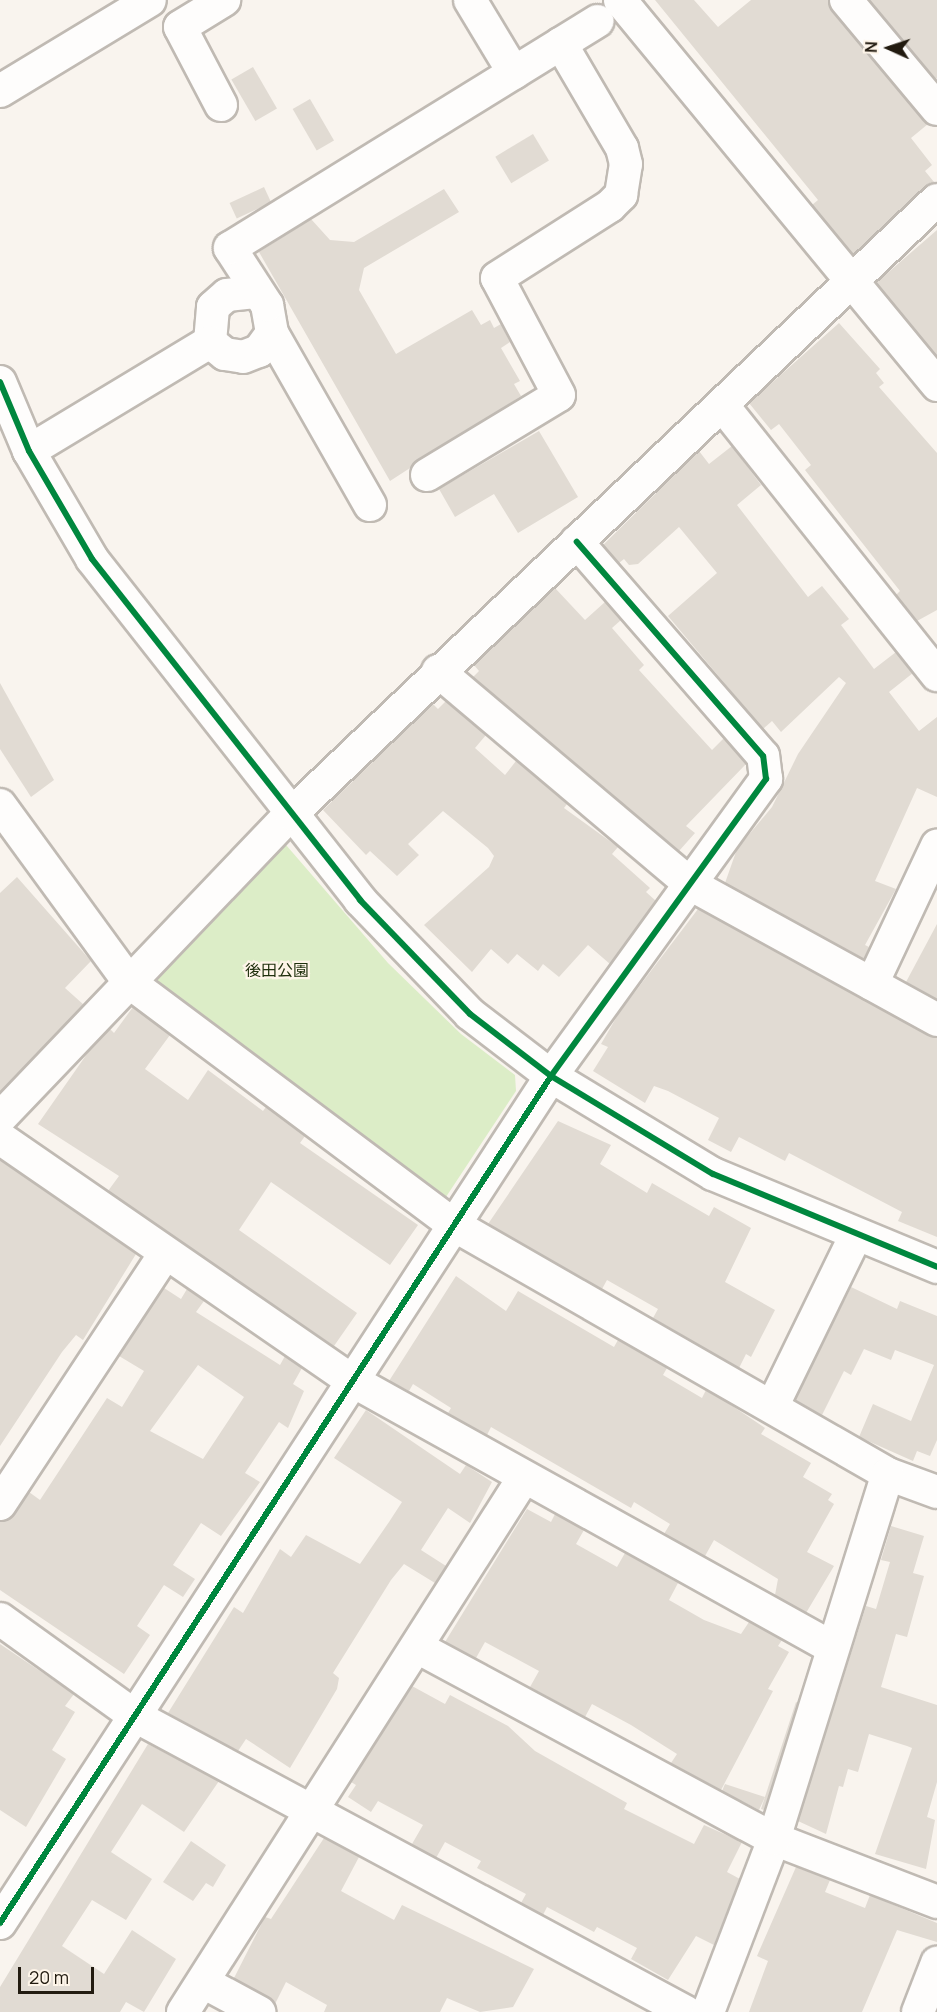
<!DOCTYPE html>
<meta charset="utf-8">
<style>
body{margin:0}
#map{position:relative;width:937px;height:2012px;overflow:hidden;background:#f9f4ee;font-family:Manrope,"Noto Sans JP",sans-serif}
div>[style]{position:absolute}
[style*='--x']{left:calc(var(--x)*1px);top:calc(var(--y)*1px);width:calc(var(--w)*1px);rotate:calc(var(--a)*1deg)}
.green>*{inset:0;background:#dcedc7}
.building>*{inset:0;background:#e1dbd3;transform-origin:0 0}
.roads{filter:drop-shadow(2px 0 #c0bab3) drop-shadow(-2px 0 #c0bab3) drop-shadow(0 2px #c0bab3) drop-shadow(0 -2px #c0bab3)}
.minor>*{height:32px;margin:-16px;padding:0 16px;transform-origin:16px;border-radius:16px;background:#fefdfc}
.cycleway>*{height:6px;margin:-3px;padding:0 3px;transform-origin:3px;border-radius:3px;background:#00873e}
span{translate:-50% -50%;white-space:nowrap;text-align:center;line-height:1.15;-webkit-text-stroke:4.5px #fef5e9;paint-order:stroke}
.park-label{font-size:16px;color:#20310e}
.north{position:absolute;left:859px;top:18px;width:60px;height:60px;-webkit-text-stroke:4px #fef5e9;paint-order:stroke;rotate:273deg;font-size:16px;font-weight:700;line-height:24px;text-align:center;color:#221b10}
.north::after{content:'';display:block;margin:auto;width:21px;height:27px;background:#221b10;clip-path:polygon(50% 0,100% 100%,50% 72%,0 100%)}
.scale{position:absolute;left:18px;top:1967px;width:76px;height:27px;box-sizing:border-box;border:3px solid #221b10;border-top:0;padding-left:8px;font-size:18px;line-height:21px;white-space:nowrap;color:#221b10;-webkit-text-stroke:4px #fef5e9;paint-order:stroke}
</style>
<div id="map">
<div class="green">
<div style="clip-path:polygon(280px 838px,388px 963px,461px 1034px,515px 1075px,516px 1091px,442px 1203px,153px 986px,151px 975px)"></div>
</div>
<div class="building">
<div style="clip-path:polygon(655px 0,694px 0,718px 27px,751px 0,828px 0,832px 12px,928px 124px,911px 138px,932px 165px,925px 171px,934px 182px,853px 255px,812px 205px,818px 200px)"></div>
<div style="clip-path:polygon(869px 0,937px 0,937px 78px,936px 79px)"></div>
<div style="left:253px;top:67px;width:48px;height:25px;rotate:60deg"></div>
<div style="left:310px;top:99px;width:48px;height:20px;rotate:60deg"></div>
<div style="left:533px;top:134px;width:31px;height:44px;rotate:59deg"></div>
<div style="left:264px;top:187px;width:17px;height:38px;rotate:65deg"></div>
<div style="clip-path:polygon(444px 189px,459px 212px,364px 268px,359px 290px,396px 354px,472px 310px,481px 325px,490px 320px,494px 328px,501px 324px,510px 342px,501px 348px,520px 381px,514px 384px,521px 396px,390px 481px,259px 252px,311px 219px,330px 240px,354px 242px)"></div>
<div style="clip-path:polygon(937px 230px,937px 357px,876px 283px)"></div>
<div style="clip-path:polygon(839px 323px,880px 369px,876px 373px,884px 383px,879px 387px,937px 453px,937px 610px,917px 621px,896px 595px,900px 591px,805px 470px,811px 465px,779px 424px,771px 430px,749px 403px)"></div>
<div style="clip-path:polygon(539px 431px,578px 497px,518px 533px,494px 494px,455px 517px,439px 489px)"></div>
<div style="clip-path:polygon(732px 446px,761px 485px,737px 505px,808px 597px,822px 586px,849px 619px,841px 625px,874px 669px,896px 652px,913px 673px,889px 692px,919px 731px,937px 717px,937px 797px,917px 788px,875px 881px,896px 889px,865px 945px,869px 947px,864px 959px,725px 883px,737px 849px,772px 807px,798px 754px,846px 683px,839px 677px,781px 732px,772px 721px,763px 729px,668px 616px,717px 573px,679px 527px,638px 564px,629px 565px,624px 559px,619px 563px,603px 545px,699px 451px,709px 464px)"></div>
<div style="clip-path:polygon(555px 588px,585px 620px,605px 602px,621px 620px,612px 628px,644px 665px,639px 670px,712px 750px,724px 738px,746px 764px,686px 826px,695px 833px,679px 851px,473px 677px,479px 671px,474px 665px)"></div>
<div style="clip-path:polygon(0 683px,54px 780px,31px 797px,0 749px)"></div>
<div style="clip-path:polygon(446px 701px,486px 735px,475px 748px,505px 775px,516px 761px,567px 804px,564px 808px,618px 847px,612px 854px,650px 888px,646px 892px,656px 901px,610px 964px,588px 945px,559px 977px,543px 964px,538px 971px,517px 954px,508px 964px,491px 949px,472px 972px,424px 925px,489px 867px,494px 856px,488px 848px,443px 811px,408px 844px,419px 855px,397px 876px,370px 851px,366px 855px,323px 810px,433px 704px,438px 709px)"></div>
<div style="clip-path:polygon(17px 877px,91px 961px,65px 988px,84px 1005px,0 1092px,0 893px)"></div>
<div style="clip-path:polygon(698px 909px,937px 1038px,937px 1237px,898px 1221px,902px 1212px,789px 1153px,785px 1161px,739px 1137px,731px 1152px,708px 1140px,719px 1118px,668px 1091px,654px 1086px,645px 1103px,593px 1071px,608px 1047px,601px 1044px,619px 1013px)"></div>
<div style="clip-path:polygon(937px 924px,937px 999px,906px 982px)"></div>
<div style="clip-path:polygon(133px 1007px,170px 1035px,145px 1069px,188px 1100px,208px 1070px,263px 1111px,266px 1107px,305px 1136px,300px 1143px,418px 1225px,390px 1265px,271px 1182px,239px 1230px,357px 1313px,334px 1346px,108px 1191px,119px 1176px,38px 1124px,89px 1051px,110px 1029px,114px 1033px)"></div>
<div style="clip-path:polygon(558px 1121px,611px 1145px,600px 1164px,647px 1193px,652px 1183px,709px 1216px,714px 1207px,751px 1228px,725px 1282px,775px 1310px,751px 1357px,746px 1354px,739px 1368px,653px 1318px,658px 1309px,607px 1280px,602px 1289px,488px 1224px)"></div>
<div style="clip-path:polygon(0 1160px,136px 1254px,83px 1340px,76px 1335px,62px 1352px,0 1446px)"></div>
<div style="clip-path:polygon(456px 1276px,506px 1311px,518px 1291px,614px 1347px,618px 1340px,667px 1368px,663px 1375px,702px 1398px,706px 1390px,722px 1399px,765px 1428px,761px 1434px,811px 1463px,803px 1477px,832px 1494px,828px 1500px,834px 1504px,807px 1552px,834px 1566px,806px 1613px,775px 1595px,778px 1579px,714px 1540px,705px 1556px,664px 1534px,670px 1524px,634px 1502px,631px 1508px,491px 1427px,487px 1435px,448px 1413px,451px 1408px,413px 1384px,409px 1391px,389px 1381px)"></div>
<div style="clip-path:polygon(851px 1287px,897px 1309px,900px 1301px,937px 1316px,937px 1440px,930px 1456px,917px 1451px,913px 1461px,859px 1437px,873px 1404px,911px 1421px,934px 1365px,895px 1350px,891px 1360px,864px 1349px,851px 1375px,844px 1371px,822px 1415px,795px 1400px)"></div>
<div style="clip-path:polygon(evenodd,164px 1288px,181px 1299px,187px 1289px,204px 1301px,196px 1312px,280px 1365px,285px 1356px,302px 1368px,293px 1384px,304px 1391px,288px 1428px,279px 1422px,245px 1473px,260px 1482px,221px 1536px,201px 1523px,173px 1565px,195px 1579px,183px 1597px,164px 1585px,137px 1626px,150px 1635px,124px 1674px,0 1590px,0 1522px,15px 1514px,29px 1492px,40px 1500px,107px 1398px,122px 1407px,144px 1371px,119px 1356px,164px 1288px,198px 1365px,244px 1397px,203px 1459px,150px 1431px,198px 1365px)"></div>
<div style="clip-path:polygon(366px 1410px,460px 1474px,466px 1465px,492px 1482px,470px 1523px,448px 1508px,421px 1550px,446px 1566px,435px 1583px,404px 1564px,391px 1580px,333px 1673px,339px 1678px,337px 1689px,290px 1768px,246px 1739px,238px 1751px,168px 1713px,234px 1607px,243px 1613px,280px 1549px,291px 1557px,306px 1535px,360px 1564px,389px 1522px,402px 1502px,334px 1458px)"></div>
<div style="clip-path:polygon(527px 1509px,551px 1522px,555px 1514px,584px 1530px,576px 1544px,617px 1567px,625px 1553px,678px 1583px,669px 1600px,704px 1620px,741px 1634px,749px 1622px,782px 1640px,778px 1646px,789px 1652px,768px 1689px,773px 1691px,721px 1790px,671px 1763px,677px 1754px,631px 1725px,592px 1704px,585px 1717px,530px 1687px,539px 1671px,485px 1642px,476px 1658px,445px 1642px)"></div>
<div style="clip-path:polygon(891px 1526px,924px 1536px,913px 1573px,924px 1576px,907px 1637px,896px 1634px,881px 1687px,937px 1705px,937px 1782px,927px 1817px,935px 1820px,926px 1869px,875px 1854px,912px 1748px,907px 1746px,869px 1734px,858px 1772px,848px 1769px,843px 1787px,839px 1786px,826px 1834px,798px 1821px,866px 1606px,876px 1609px,890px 1562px,881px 1560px)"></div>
<div style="clip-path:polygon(0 1644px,74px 1694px,65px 1706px,75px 1712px,52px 1750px,66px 1759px,26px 1827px,0 1810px)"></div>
<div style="clip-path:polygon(412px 1686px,445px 1704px,450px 1695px,508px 1726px,535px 1751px,627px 1803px,624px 1809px,694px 1844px,704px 1825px,742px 1842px,727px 1872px,740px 1879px,714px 1945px,696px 1936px,668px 1980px,631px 1959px,637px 1948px,597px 1927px,594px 1932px,547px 1907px,543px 1915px,521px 1903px,526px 1894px,477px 1868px,481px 1861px,445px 1842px,436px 1858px,412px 1844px,423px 1825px,378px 1801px,371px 1812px,348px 1797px,356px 1785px,351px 1782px)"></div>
<div style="clip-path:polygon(796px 1702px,798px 1703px,764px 1810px,761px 1809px)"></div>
<div style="clip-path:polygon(148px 1744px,219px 1781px,184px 1832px,142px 1804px,111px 1852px,152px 1879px,126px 1920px,92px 1900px,62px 1946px,104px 1974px,132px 1930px,176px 1959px,144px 2012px,126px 2002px,120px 2012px,0 2012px,0 1987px)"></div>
<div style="clip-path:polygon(725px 1784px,765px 1797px,759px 1810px,722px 1791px)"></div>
<div style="clip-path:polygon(324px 1838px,359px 1857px,341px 1891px,394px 1920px,402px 1905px,534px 1969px,513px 2007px,480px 2012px,447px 1998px,440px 2012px,324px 2012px,327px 2005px,286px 1982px,275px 2004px,234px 1978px,265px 1917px,271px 1919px)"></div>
<div style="clip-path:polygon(191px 1841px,226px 1865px,213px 1887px,206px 1883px,193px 1901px,163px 1882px)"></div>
<div style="clip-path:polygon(796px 1867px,830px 1880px,825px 1892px,865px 1908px,870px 1895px,937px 1923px,937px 1942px,897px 1930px,862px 2012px,749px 2012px,768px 1961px,757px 1956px)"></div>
</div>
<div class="roads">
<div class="minor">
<div style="--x:470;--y:0;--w:85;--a:58.9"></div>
<div style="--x:620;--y:0;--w:499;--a:50.5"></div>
<div style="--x:846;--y:0;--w:142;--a:50.1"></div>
<div style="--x:0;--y:91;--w:175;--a:-31.2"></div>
<div style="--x:221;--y:105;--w:88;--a:-117.7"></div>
<div style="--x:180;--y:27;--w:52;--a:-31.5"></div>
<div style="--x:210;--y:342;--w:35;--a:-85"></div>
<div style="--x:213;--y:307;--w:18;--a:-41"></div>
<div style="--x:227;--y:295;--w:28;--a:-6"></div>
<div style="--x:0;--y:382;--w:75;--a:67.2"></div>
<div style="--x:29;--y:451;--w:125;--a:59.7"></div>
<div style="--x:92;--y:559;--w:434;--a:51.8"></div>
<div style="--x:360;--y:900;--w:158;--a:46"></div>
<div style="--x:470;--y:1014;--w:102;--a:37.4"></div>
<div style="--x:551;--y:1076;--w:189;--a:31.2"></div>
<div style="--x:713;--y:1174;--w:243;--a:22.5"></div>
<div style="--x:723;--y:406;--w:344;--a:51.5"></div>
<div style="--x:29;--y:451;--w:211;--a:-31.1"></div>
<div style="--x:210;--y:342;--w:19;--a:39"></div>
<div style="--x:225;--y:354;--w:18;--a:9"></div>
<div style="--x:243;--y:357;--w:17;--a:-21"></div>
<div style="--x:259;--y:351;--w:22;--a:-54"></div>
<div style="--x:427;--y:475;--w:154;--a:-31.2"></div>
<div style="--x:559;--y:395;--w:132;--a:-117.9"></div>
<div style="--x:497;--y:278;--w:134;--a:-32.5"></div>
<div style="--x:610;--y:206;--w:16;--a:-45"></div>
<div style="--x:621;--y:195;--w:31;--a:-81"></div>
<div style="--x:626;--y:164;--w:16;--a:-104"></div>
<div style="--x:622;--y:148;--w:121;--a:-120.4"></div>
<div style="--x:370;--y:505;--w:198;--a:-119.7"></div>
<div style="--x:272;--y:333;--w:28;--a:-100"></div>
<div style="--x:267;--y:305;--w:68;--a:-123"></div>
<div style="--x:230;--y:248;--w:432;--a:-31.7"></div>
<div style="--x:438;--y:671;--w:330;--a:40.2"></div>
<div style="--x:690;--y:884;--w:282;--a:28.8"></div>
<div style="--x:0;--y:805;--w:219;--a:53.9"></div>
<div style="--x:129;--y:982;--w:406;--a:36.8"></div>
<div style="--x:454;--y:1225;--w:500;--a:29.84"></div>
<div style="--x:888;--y:1474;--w:52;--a:20.2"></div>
<div style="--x:872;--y:984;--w:153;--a:-64.8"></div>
<div style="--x:0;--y:1118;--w:421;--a:-46.3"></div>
<div style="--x:291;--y:814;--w:891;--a:-43.55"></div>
<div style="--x:0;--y:1138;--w:426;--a:34.6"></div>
<div style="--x:351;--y:1380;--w:551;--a:29.07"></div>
<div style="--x:773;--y:1405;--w:187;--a:-64"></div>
<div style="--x:0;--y:1504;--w:300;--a:-56.6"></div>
<div style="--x:0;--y:1619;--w:166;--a:35.7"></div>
<div style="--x:135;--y:1716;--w:625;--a:28.24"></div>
<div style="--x:417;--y:1647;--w:405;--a:28.3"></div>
<div style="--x:774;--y:1839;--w:175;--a:21.1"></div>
<div style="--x:0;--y:1923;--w:1010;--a:-56.95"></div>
<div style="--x:551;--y:1076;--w:367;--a:-54.1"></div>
<div style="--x:766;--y:779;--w:23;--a:-97"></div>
<div style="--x:763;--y:756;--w:284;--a:-131"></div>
<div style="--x:203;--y:1982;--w:64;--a:28.2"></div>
<div style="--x:183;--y:2012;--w:632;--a:-57.47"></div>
<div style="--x:708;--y:2012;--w:185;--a:-69.1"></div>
<div style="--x:774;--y:1839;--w:382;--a:-72.7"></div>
<div style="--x:918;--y:2012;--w:53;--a:-68.8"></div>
</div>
</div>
<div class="cycleway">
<div style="--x:0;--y:382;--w:75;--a:67.2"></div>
<div style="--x:29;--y:451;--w:125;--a:59.7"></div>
<div style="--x:92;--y:559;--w:434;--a:51.8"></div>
<div style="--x:360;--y:900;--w:158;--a:46"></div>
<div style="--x:470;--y:1014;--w:102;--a:37.4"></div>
<div style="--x:551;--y:1076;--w:189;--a:31.2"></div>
<div style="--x:713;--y:1174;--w:243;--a:22.5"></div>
<div style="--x:0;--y:1923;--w:1010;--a:-56.95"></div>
<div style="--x:551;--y:1076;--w:367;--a:-54.1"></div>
<div style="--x:766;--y:779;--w:23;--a:-97"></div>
<div style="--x:763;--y:756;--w:284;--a:-131"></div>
</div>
<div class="park-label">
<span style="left:277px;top:970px">後田公園</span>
</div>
<div class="north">N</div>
<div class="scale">20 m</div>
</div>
